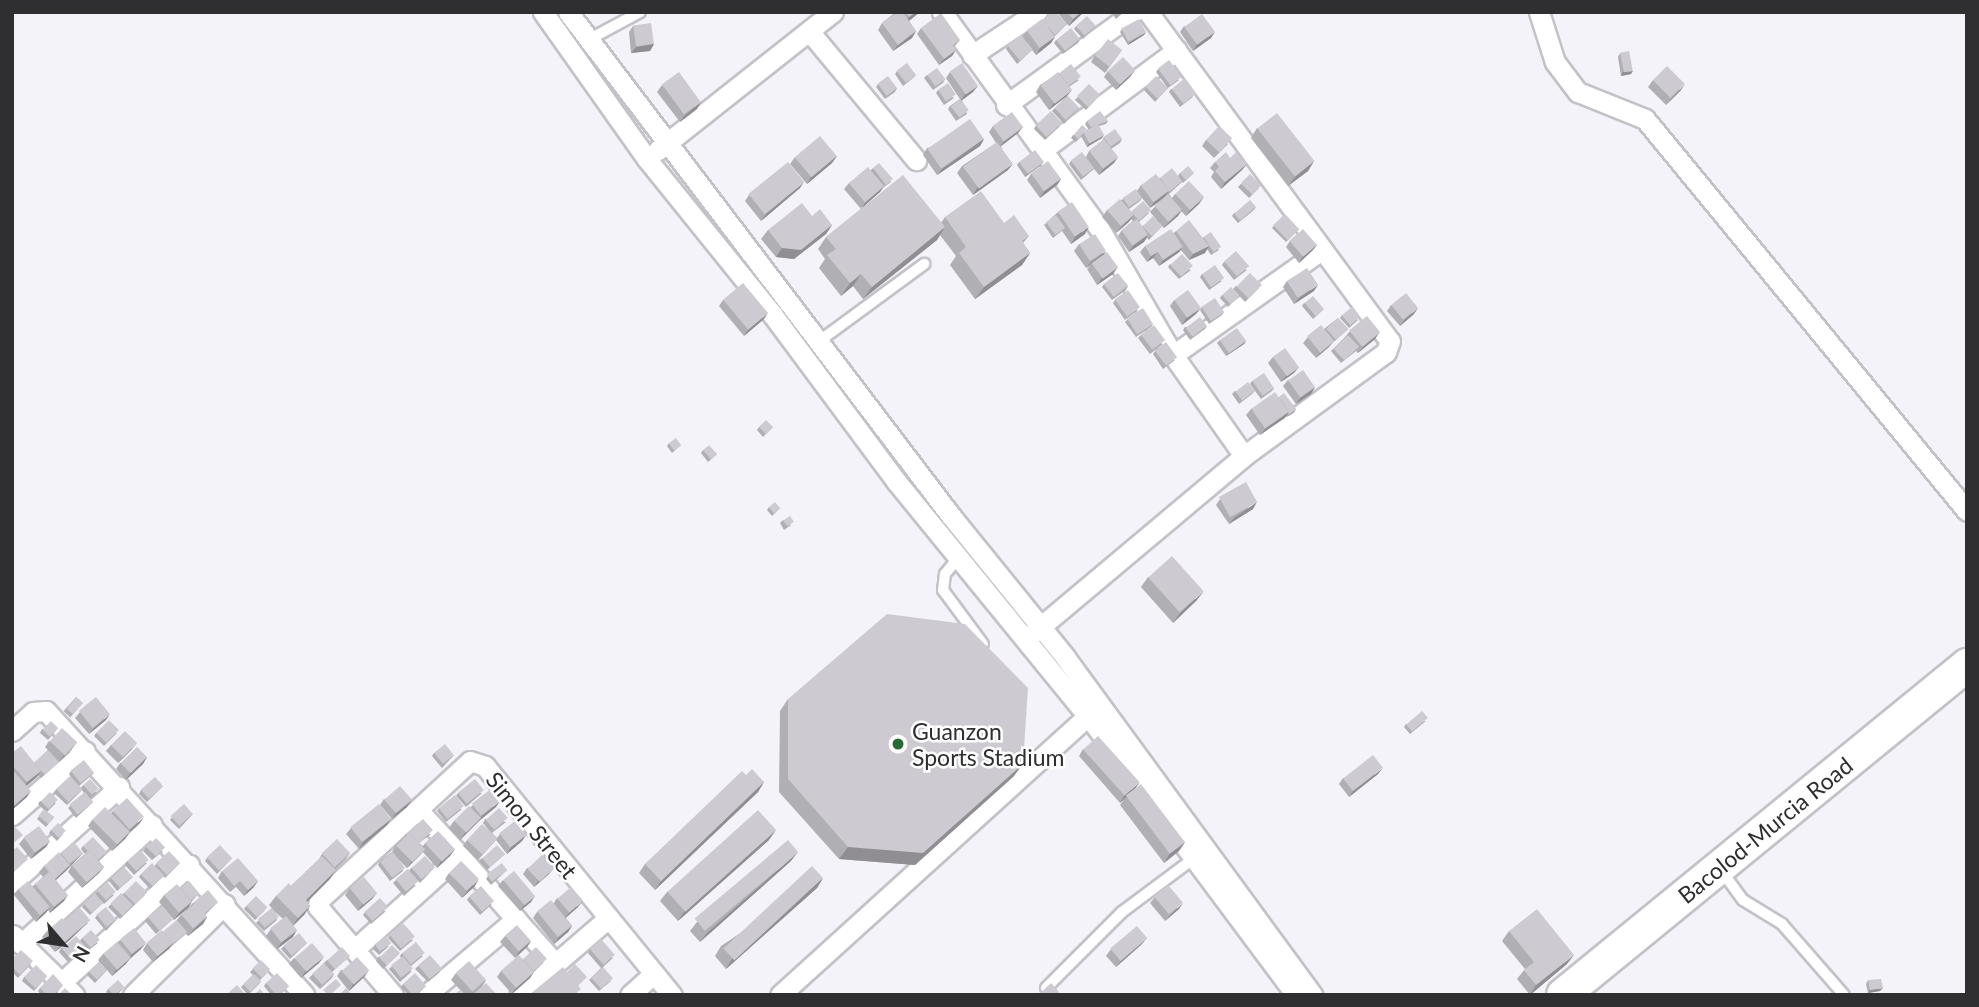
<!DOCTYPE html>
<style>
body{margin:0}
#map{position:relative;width:1979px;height:1007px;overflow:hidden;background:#f4f3f9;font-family:Lato,sans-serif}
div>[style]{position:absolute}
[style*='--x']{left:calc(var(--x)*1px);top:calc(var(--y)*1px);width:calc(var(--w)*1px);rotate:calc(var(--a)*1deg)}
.roads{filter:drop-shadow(2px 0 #c4c2c8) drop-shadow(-2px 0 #c4c2c8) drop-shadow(0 2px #c4c2c8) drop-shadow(0 -2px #c4c2c8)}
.lane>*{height:10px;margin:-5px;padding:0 5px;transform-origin:5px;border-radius:5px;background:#fff}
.street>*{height:19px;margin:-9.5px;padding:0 9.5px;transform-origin:9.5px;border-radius:9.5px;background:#fff}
.primary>*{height:32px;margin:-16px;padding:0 16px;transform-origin:16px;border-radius:16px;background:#fff}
.wall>*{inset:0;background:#b0afb4;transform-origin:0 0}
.shaded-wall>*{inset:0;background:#908e92}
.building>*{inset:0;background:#cdcbd1;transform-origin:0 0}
.dots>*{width:19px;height:19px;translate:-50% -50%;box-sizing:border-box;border:4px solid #fff;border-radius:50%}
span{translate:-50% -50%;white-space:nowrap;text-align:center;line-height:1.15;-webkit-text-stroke:5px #fff;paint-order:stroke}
.poi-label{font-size:23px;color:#2f2e31}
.left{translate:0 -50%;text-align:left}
.street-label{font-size:23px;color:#2f2e31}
.frame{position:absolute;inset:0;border:14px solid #2f2e31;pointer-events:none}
.north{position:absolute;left:28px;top:909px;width:70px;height:70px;-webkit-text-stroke:5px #fff;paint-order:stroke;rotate:119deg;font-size:19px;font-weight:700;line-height:28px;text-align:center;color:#2f2e31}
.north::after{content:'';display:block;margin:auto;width:24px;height:32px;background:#2f2e31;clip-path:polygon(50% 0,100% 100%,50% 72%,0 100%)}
</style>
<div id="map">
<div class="roads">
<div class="lane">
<div style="--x:588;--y:40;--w:59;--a:-28.3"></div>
<div style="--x:818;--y:342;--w:132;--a:-36.3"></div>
<div style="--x:958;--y:558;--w:21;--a:129"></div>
<div style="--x:945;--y:574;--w:16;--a:97"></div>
<div style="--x:943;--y:590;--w:67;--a:53.5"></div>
<div style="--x:1721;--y:870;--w:37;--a:54"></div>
<div style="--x:1743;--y:900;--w:46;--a:31.6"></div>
<div style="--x:1782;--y:924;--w:94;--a:48.9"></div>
<div style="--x:1046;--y:988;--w:107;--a:-45"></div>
<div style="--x:1122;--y:912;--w:89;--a:-36.7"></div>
</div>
<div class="street">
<div style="--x:543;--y:12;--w:180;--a:54.7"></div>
<div style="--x:647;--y:159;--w:199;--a:51.1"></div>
<div style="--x:772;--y:314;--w:208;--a:53.4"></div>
<div style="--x:896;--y:481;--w:303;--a:50.8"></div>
<div style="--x:1088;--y:716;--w:348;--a:53.3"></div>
<div style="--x:568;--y:12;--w:633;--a:52.77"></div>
<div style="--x:951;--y:516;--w:181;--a:51"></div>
<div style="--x:1065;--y:657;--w:419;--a:53.8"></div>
<div style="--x:942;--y:12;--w:267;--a:54"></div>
<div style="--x:1099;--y:228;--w:147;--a:59.8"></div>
<div style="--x:1173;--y:355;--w:123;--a:54.9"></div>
<div style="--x:1244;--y:456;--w:275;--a:140"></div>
<div style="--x:1148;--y:12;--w:408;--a:53.7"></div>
<div style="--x:1390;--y:341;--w:12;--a:110"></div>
<div style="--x:1386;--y:352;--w:176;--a:143.8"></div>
<div style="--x:1539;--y:12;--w:52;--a:72.3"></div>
<div style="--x:1555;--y:62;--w:38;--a:53"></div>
<div style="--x:1578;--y:92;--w:72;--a:21.9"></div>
<div style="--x:1645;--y:119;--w:507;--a:50.6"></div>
<div style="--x:809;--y:31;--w:168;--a:50.3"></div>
<div style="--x:972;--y:55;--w:78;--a:-33.5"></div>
<div style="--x:1006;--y:105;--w:158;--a:-36"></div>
<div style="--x:658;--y:150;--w:223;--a:-38.3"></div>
<div style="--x:1041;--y:151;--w:169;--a:-36.6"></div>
<div style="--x:1173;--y:355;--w:180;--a:-35.3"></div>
<div style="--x:12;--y:731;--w:28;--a:-42"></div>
<div style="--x:33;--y:712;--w:13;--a:-4"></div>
<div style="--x:46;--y:711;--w:384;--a:47.7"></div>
<div style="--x:419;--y:811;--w:54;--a:47.2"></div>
<div style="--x:12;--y:815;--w:97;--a:-41.2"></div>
<div style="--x:12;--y:883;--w:144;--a:-41.9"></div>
<div style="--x:13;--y:935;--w:86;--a:44.5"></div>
<div style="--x:21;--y:944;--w:177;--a:-42.3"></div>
<div style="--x:355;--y:949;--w:140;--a:-42.1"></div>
<div style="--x:459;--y:855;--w:143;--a:48.4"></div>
<div style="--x:62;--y:982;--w:173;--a:-42.7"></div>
<div style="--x:133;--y:995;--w:129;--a:-44.7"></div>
<div style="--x:393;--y:995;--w:116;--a:-130.4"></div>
<div style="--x:318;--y:907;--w:7;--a:-82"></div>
<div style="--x:319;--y:900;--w:205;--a:-42.6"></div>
<div style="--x:470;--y:761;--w:16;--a:18"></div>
<div style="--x:485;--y:766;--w:296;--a:50.8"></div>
<div style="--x:426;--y:995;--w:118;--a:-40.2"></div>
<div style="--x:519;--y:995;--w:116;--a:-40.8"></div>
<div style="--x:630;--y:995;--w:31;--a:-42"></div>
<div style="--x:780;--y:995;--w:416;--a:-42.2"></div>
</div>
<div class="primary">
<div style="--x:1563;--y:995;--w:522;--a:-39.24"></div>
</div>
</div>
<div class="wall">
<div style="clip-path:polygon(896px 12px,920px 12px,909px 21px,916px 31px,912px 38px,893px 51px,878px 30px,882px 23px)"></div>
<div style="clip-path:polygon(1057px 12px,1084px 12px,1069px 26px,1067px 24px,1055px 36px,1051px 43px,1036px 55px,1032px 50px,1017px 64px,1006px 49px,1008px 46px,1022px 37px,1027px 31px,1066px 23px)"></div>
<div style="clip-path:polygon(1111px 12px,1124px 12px,1116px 19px)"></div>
<div style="clip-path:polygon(633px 26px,654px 44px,650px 51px,631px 53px,629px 32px)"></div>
<div style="clip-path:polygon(1076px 26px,1096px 26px,1083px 39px,1074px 29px)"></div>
<div style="clip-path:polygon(1184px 26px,1211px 38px,1193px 51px,1180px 32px)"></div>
<div style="clip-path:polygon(921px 28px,960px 40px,954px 47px,956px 50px,952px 56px,939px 65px,917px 34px)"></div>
<div style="clip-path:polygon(1122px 29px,1144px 35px,1128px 45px,1120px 32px)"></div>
<div style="clip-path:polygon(1080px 39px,1078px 43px,1063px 54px,1054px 43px,1056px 40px)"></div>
<div style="clip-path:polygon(1122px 50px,1105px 73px,1091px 62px,1095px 55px)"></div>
<div style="clip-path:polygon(1620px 53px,1631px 74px,1621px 76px,1618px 57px)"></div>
<div style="clip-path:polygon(1158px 69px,1179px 80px,1168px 88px,1155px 102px,1144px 90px,1146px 87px,1167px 87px,1156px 72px)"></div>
<div style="clip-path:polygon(1135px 70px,1130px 77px,1116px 90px,1104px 77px,1108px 71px)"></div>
<div style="clip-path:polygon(897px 71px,916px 75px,913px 78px,903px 86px,895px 74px)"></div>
<div style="clip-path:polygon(950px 72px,973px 92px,962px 100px,967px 114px,956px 121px,948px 109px,950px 106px,960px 99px,946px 78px)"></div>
<div style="clip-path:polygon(1059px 73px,1079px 80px,1069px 87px,1067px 96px,1079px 108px,1064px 124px,1052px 111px,1067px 96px,1049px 110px,1036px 92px,1040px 85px)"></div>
<div style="clip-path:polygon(927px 75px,945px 79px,943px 83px,933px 90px,924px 78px)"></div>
<div style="clip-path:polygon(1653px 80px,1681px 90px,1666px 105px,1648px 87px)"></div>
<div style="clip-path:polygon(878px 84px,897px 88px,895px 92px,885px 99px,876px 87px)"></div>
<div style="clip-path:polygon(662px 85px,697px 109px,680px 122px,657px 92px)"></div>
<div style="clip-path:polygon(1171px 89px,1193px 97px,1180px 107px,1169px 92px)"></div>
<div style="clip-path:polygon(938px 90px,954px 98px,944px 105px,936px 93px)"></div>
<div style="clip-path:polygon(1100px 95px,1086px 110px,1075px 100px,1078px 97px)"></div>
<div style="clip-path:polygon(1087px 121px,1108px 121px,1106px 124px,1099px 126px,1102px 138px,1087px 147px,1081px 136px,1082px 135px,1076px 142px,1071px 138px,1073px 135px,1084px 133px,1089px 130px,1085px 124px)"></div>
<div style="clip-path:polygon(1036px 125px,1060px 126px,1045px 140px,1034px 129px)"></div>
<div style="clip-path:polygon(993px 126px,1023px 127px,1018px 133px,1001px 146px,1008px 170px,973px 195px,957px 173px,962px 166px,996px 143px,989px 132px)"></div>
<div style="clip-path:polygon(1257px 128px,1314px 161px,1308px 171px,1288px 186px,1251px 138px)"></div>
<div style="clip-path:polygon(1104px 137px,1122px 139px,1120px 143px,1111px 149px,1114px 163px,1099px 175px,1094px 169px,1081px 180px,1069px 164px,1071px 161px,1086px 157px,1089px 151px,1102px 141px)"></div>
<div style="clip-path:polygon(984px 139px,980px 146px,937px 175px,923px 155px,927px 148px)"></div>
<div style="clip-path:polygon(1206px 140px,1228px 144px,1214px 158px,1202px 146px)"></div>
<div style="clip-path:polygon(837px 156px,832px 163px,807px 184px,790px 164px,795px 157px)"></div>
<div style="clip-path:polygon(1230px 158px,1247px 164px,1242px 170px,1221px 189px,1211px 177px,1214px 172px,1210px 168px,1215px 162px)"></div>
<div style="clip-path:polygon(1019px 162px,1041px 165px,1025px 177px,1017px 165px)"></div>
<div style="clip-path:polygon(873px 168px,891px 182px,884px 187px,880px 192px,861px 208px,941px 223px,945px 217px,1004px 223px,1029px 236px,1023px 243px,1030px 253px,1022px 265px,975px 299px,950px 265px,956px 256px,940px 235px,937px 240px,863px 299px,853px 286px,841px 296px,819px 268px,825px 259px,818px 249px,826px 237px,861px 209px,844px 189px,849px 183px,871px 170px)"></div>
<div style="clip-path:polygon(evenodd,1180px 173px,1194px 173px,1183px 183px,1182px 182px,1169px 194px,1172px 198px,1175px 194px,1199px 204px,1186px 216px,1181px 211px,1178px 216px,1164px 228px,1162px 226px,1149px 240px,1147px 238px,1144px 242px,1129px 252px,1118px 236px,1122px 230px,1133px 221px,1131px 219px,1116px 233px,1102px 217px,1107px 210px,1123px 199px,1137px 191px,1141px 185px,1160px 178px,1178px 176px,1180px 173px,1142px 198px,1150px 208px,1159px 202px,1150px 212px,1157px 220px,1142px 226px,1139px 222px,1149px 213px,1131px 212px,1129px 209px,1140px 201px,1142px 198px)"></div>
<div style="clip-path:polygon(1031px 174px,1061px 179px,1057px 185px,1040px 198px,1027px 180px)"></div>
<div style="clip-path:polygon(1241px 184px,1259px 188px,1249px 198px,1238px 187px)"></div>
<div style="clip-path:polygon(800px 188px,761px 221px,745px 201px,749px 195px)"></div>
<div style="clip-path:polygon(1256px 207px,1254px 210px,1238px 223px,1232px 216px,1234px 213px)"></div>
<div style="clip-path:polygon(1058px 212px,1085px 234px,1071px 244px,1062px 231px,1053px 238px,1044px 225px)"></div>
<div style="clip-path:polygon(812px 216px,832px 225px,826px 234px,794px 259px,776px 257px,761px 239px,768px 230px)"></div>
<div style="clip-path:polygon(1274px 225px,1299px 229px,1286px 242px,1272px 228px)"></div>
<div style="clip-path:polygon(1176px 231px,1203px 238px,1204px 237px,1219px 250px,1211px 255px,1207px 249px,1205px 253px,1189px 260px,1181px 250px,1178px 253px,1159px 266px,1153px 258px,1147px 262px,1140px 252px,1145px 246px,1174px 233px)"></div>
<div style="clip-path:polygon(1290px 241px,1317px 245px,1312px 251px,1299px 263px,1286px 247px)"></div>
<div style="clip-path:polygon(1079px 244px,1104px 255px,1113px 274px,1097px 285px,1087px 269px,1090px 266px,1086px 268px,1074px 251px)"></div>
<div style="clip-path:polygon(1224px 262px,1247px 270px,1234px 280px,1222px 265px)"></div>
<div style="clip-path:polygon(1170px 264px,1191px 270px,1179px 279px,1168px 267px)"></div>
<div style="clip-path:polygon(1202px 274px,1222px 281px,1209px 290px,1200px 277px)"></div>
<div style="clip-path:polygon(1287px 281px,1314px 291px,1294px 304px,1283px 287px)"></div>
<div style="clip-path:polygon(1104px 284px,1128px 286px,1126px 290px,1112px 300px,1102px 287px)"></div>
<div style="clip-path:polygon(1236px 286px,1259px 288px,1245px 302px,1233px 289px)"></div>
<div style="clip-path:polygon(1222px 295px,1239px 296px,1228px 307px,1220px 298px)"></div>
<div style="clip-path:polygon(723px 300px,764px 319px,744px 336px,719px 306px)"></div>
<div style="clip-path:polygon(1115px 300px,1138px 310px,1125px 320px,1113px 303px)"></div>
<div style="clip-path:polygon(1174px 300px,1196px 314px,1182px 325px,1170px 306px)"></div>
<div style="clip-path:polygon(1304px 303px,1324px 309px,1313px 319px,1302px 306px)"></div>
<div style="clip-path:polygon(1391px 305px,1414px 314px,1400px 326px,1387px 311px)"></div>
<div style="clip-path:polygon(1202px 307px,1224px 312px,1222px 315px,1209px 324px,1200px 310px)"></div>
<div style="clip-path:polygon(1342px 315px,1358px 320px,1349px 328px,1340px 318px)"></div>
<div style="clip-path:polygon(1338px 318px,1348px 329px,1316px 358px,1303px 343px,1308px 337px,1324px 329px)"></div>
<div style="clip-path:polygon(1128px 319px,1153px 324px,1151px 327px,1136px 337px,1125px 322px)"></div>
<div style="clip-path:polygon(1207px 326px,1205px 329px,1190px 340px,1183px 330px,1185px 327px)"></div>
<div style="clip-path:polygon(1350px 331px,1375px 339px,1358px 353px,1356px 351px,1341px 363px,1331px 351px,1345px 337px)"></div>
<div style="clip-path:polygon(1141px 335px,1163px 344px,1150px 354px,1138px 338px)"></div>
<div style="clip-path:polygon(1220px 340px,1246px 341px,1244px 344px,1226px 356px,1217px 343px)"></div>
<div style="clip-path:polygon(1155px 351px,1175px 360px,1163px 369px,1153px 354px)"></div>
<div style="clip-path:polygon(1273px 357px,1294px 373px,1281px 382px,1268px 363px)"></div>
<div style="clip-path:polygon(1288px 380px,1315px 387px,1311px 394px,1296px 404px,1283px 386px)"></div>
<div style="clip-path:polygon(1252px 381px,1274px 388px,1272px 391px,1261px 399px,1250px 384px)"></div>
<div style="clip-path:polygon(1235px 391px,1255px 391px,1252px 394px,1239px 404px,1232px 394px)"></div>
<div style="clip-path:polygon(1279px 397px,1296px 409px,1294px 413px,1287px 417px,1286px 416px,1260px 435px,1246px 415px,1251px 409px)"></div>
<div style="clip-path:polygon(759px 427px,773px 427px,763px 437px,757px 430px)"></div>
<div style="clip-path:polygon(669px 443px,681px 445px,672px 453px,667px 446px)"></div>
<div style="clip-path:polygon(703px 450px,717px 454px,708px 462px,701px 453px)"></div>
<div style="clip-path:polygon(1220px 499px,1253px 509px,1229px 524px,1216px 505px)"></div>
<div style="clip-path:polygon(769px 507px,780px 508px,772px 516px,767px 510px)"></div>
<div style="clip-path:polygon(783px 520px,791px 525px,784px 530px,780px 523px)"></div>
<div style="clip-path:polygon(1148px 577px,1197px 600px,1173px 623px,1141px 587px)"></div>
<div style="left:76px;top:697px;width:9px;height:19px;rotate:41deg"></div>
<div style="clip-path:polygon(788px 699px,1014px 776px,915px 865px,839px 859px,779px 792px,780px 711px)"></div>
<div style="clip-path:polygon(80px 712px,106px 720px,89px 734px,75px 718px)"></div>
<div style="clip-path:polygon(1426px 721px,1410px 734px,1404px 727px,1406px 724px)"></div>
<div style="clip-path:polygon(58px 728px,48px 740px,40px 733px,42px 729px)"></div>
<div style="clip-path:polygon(96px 733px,117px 733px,104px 746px,94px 736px)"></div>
<div style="clip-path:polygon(49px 741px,72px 749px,59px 762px,51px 753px,59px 762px,41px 778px,38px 775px,26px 786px,27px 797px,12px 810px,12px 753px,34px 763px,48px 750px,45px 747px)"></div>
<div style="clip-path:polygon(111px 745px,132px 749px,118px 763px,106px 751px)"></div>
<div style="clip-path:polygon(1083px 749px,1185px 842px,1179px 851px,1164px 863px,1120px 805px,1125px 798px,1120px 803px,1079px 756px)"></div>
<div style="clip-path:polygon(434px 753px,454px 755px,442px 768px,432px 756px)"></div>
<div style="clip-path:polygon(147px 757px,143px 764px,126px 780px,116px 769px,120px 763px)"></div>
<div style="clip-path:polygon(71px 771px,94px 773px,79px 786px,81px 788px,83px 785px,97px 793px,90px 799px,93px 802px,90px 805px,76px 818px,68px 808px,84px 793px,82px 790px,67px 805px,54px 793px,56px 789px,73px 780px,69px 774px)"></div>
<div style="clip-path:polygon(1378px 774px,1349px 797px,1339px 784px,1343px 778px)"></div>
<div style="clip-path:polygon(746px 775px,764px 782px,758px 792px,655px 890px,639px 873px,645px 864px)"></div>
<div style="clip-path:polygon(163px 786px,147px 802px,139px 794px,141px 790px)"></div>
<div style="clip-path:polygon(458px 793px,482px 793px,466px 807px,456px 796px)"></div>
<div style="clip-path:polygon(384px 799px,407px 807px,392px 819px,380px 805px)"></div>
<div style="clip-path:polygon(40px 801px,56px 803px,47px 812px,54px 817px,46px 827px,37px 819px,44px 810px,38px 804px)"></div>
<div style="clip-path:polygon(473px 805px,496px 807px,479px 821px,460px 840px,449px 828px,454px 821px,470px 808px)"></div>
<div style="clip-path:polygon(439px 808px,462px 809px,446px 822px,437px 811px)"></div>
<div style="clip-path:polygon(113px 811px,140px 823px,130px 832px,125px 839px,112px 851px,88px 826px,92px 820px,111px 813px)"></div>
<div style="clip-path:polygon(193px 814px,179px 829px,170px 820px,172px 817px)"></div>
<div style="clip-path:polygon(485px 819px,506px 822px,492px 833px,497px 838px,500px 834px,526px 835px,522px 841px,507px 854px,496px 840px,478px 860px,463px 846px,467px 840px,491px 833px,483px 823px)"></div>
<div style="clip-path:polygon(387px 825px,359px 849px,346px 834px,351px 828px)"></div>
<div style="clip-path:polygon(51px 830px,63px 834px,57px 841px,49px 833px)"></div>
<div style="clip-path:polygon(406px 834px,431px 834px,419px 843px,423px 846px,425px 843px,455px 849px,450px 856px,437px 868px,423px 852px,407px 868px,398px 859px,403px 871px,390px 881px,378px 865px,380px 861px,392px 852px,396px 845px,404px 837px)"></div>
<div style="clip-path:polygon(24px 838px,46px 847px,31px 859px,19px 844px)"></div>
<div style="clip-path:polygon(769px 840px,678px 921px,660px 901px,667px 892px)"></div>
<div style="clip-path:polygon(83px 846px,105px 855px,99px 861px,104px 867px,99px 873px,82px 888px,68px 872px,72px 865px,85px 854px,81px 849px)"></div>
<div style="clip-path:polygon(146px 847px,163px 851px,152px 860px,143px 851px)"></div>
<div style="clip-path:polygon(61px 853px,83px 853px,56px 880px,64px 901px,50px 913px,48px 910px,36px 922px,14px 895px,18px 889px,33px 886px,43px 877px,39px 872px,44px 866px)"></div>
<div style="clip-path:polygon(350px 853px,346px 859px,336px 869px,330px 879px,307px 902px,310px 906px,304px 915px,293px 925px,293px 937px,277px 949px,266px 936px,271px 929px,283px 919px,274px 911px,277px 920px,264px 931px,256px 923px,272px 908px,269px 905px,276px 896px,291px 886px,319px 859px,322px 854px)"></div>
<div style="clip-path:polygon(505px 854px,487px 870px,479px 861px,482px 858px)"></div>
<div style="clip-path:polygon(207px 858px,232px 858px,217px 874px,205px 861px)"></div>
<div style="clip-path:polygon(127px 861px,147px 863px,134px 875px,125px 865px)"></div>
<div style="clip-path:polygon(791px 861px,700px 942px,690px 931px,697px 922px)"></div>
<div style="clip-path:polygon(180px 863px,165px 878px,163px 876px,150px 889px,139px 877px,141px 874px,155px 866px,156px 864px)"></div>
<div style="clip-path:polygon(435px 867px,420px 883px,409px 871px,411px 868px)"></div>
<div style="clip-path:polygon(527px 868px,549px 874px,534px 887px,523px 874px)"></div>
<div style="clip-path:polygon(507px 870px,491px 885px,486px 879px,488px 876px)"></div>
<div style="clip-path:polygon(222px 871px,258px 881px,253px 888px,244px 896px,236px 887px,230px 892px,218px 878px)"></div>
<div style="clip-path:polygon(449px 873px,475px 886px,462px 898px,445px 879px)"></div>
<div style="clip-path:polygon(133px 877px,117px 891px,109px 881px,111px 878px)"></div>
<div style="clip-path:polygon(823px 878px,817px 888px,726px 969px,715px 956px,721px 946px)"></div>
<div style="clip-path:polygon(396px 880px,416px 885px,404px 896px,393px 883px)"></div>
<div style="clip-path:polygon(503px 880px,531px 902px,520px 911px,498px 886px)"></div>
<div style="clip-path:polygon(181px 888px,199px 893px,192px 901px,188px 908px,174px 920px,159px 902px,164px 895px)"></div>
<div style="clip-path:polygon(350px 888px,372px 899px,358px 911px,345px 895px)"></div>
<div style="clip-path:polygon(98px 891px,114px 895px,104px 904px,95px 894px)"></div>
<div style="clip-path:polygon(124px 893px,145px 895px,120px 919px,108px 907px)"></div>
<div style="clip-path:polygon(469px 897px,492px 904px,480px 915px,467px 900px)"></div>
<div style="clip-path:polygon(1155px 897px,1179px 909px,1165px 921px,1150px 903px)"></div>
<div style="clip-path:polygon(557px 898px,578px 907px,566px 918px,572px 926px,568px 932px,554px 944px,533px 918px,537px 912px,554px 903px)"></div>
<div style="clip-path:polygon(218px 902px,205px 915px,207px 917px,203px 924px,188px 936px,186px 934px,153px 962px,143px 950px,147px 943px,164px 932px,176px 921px,181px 915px,193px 903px)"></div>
<div style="clip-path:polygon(103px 903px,90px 915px,82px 907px,84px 904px)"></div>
<div style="clip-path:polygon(246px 906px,265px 910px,255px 920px,244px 909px)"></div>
<div style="clip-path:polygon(386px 911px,371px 924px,363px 915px,365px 912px)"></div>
<div style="clip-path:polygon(97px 915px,116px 920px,106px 931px,95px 918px)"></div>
<div style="clip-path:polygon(148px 918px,173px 919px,156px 934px,145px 921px)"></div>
<div style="clip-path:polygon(65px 922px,88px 923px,55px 952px,42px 937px,47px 931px)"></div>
<div style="clip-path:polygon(1509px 931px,1567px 964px,1530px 995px,1517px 979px,1525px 969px,1502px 941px)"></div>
<div style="clip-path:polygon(390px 935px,413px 940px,400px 951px,388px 938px)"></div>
<div style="clip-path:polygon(505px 936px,531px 941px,527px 947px,515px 958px,500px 942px)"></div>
<div style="clip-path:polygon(82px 938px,98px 943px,88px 951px,84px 947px,68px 962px,59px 952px,61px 948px,80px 941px)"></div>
<div style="clip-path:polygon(120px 940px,141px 949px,112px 976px,107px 970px,95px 983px,87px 975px,89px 972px,104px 967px,98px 960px,103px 954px)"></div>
<div style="clip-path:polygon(307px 943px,290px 959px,281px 949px,284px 946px)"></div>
<div style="clip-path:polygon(1142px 944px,1116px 967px,1106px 956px,1111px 949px)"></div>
<div style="clip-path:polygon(375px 945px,389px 946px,379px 955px,373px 949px)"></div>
<div style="clip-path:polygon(590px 949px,613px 958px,603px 967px,611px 981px,599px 991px,589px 980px,601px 968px,588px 953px)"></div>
<div style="clip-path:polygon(400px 953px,383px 969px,376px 961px,378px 957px)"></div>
<div style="clip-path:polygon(402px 953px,423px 956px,411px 966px,411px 972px,400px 982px,389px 969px,401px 958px,400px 956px)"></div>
<div style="clip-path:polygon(350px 956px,332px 972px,334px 974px,332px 978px,320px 989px,309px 978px,327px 960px)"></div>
<div style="clip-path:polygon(294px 958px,319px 963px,301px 978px,289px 964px)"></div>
<div style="clip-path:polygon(12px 959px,31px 964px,18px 978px,12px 972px)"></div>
<div style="clip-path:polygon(523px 959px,544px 962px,534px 972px,530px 978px,512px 994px,497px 977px,501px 971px)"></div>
<div style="clip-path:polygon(418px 966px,440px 972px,428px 982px,415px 969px)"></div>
<div style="clip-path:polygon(253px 969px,267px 973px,260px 980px,261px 981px,259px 984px,248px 995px,241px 987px,253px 975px,250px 972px)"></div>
<div style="clip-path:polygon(341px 970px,369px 970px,364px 977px,349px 991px,337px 976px)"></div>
<div style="clip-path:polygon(456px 973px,486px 980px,482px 987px,473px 995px,465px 995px,451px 980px)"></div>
<div style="clip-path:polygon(47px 976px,34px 991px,22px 981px,24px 977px)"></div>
<div style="clip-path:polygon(1868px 980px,1880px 991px,1868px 993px,1866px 984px)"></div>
<div style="clip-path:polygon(266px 983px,289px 986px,280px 995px,271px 995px,264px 986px)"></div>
<div style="clip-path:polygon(403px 984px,426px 986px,417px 995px,408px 995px,401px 987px)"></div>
<div style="clip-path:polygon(63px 985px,55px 995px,41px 995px,38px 991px,40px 988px)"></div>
<div style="clip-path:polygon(124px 987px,117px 995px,109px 995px,106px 992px,108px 989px)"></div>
</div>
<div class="shaded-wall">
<div style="clip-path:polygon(916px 12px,920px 12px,905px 24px,909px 17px)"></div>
<div style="clip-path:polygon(1081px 12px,1084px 12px,1069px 26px,1073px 19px)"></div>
<div style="clip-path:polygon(916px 31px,912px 38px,893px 51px,898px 45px)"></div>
<div style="clip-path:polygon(1146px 32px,1144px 35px,1128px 45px,1130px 42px)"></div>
<div style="clip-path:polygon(1215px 32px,1211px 38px,1193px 51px,1197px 44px)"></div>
<div style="clip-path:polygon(1055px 37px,1051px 43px,1036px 55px,1040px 48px)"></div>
<div style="clip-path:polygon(654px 44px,650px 51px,631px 53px,636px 47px)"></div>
<div style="clip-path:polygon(956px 50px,952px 56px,939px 65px,944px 59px)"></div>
<div style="clip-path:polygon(1135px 70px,1130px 77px,1116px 90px,1120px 84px)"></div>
<div style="clip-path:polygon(1633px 71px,1631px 74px,1621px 76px,1623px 72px)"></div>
<div style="clip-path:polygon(1685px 84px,1681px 90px,1666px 105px,1671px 99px)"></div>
<div style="clip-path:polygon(978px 86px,973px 92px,961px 101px,965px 94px)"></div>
<div style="clip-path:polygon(1072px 90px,1067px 96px,1049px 110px,1054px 103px)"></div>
<div style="clip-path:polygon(701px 102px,697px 109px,680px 122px,684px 116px)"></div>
<div style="clip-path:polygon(1023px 127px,1018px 133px,1000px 147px,1004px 141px)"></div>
<div style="clip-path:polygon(1104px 135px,1102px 138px,1087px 147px,1089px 143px)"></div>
<div style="clip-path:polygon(984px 139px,980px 146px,937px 175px,942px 169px)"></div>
<div style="clip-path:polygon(837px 156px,832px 163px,807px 184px,811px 177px)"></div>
<div style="clip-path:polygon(1118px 157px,1114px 163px,1099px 175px,1103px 169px)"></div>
<div style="clip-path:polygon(1314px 161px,1308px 171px,1288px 186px,1295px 177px)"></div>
<div style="clip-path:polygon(1044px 162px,1041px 165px,1025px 177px,1027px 174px)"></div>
<div style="clip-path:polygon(1013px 164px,1008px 170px,973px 195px,977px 188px)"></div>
<div style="clip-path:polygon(1247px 164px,1242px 170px,1221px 189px,1225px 182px)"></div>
<div style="clip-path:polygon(1061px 179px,1057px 185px,1040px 198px,1044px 191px)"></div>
<div style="clip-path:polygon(804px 182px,800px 188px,761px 221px,766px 214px)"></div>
<div style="clip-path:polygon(884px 186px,880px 192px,861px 209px,865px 203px)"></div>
<div style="clip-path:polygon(1169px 191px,1165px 197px,1150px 208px,1154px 202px)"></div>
<div style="clip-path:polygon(1204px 197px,1199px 204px,1186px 216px,1190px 210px)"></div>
<div style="clip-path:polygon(1182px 210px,1178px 216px,1164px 228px,1169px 222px)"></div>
<div style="clip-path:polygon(1134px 215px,1129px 222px,1116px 233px,1121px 227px)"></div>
<div style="clip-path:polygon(832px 225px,826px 234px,794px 259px,776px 257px,782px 248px)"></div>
<div style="clip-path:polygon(945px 227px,937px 240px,863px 299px,872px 287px)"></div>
<div style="clip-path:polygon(1089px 227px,1085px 234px,1071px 244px,1075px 237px)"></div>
<div style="clip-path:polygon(1148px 235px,1144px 242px,1129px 252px,1133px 246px)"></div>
<div style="clip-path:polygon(1317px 245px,1312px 251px,1299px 263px,1303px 256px)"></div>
<div style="clip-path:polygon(1209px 246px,1205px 253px,1189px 260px,1193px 254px)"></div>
<div style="clip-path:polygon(1183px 247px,1178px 253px,1159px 266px,1163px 260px)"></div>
<div style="clip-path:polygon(1106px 251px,1102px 258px,1092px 263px,1086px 268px,1091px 262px)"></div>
<div style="clip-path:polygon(1158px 252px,1153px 258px,1147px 262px,1151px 256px)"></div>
<div style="clip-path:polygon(1030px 253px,1022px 265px,975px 299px,984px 287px)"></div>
<div style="clip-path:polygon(1118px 267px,1113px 274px,1097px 285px,1102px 278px)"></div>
<div style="clip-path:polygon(861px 274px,853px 286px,841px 296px,850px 283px)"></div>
<div style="clip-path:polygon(1318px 285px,1314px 291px,1294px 304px,1299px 298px)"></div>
<div style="clip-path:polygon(1201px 308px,1196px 314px,1182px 325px,1186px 318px)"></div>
<div style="clip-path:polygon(1418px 308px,1414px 314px,1400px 326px,1404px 320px)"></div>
<div style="clip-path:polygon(768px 313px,764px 319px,744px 336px,748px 330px)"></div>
<div style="clip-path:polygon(1380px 332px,1375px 339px,1358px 353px,1363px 347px)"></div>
<div style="clip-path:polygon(1246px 341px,1244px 344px,1226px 356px,1229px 353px)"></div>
<div style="clip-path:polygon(1334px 341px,1329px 347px,1316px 358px,1321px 352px)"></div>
<div style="clip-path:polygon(1299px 367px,1294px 373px,1281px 382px,1286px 376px)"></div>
<div style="clip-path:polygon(1315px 387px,1311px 394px,1296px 404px,1300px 398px)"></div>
<div style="clip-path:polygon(1289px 412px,1285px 418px,1260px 435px,1265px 429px)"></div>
<div style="clip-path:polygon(1257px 502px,1253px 509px,1229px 524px,1234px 518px)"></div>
<div style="clip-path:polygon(1204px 591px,1197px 600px,1173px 623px,1180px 613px)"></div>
<div style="clip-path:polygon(110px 714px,106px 720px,89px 734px,94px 728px)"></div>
<div style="clip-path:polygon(77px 742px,72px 749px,59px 762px,64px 755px)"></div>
<div style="clip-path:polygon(137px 743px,132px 749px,118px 763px,123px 757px)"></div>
<div style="clip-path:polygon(147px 757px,143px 764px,126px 780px,130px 773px)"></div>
<div style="clip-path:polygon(1023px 764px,1014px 776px,915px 865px,839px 859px,848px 847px)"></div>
<div style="clip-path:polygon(1383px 768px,1378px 774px,1349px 797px,1353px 791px)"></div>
<div style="clip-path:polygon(41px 771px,37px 777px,23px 789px,27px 782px)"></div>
<div style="clip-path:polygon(764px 782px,758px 792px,655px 890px,661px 881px)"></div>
<div style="clip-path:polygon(1140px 782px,1135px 789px,1120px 803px,1124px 796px)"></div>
<div style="clip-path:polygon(31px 791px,27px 797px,12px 810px,15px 805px)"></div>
<div style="clip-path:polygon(412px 800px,407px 807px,392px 819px,396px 813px)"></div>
<div style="clip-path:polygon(500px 801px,496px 807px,479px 821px,460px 840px,465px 833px,482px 816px)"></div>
<div style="clip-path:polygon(144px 817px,140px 823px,125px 836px,130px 830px)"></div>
<div style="clip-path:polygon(391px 819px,387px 825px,359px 849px,363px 842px)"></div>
<div style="clip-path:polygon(776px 830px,769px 840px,678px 921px,684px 912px)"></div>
<div style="clip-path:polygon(130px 832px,125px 839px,112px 851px,117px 845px)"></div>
<div style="clip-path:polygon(526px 835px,522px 841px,507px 854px,511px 847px)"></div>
<div style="clip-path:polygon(50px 841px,46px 847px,31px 859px,35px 853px)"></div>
<div style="clip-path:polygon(1185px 842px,1179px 851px,1164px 863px,1170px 853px)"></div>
<div style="clip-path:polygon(425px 849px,420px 855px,407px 868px,411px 862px)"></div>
<div style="clip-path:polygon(455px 849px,450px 856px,437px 868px,441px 861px)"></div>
<div style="clip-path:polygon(798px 852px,791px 861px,700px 942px,707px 933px)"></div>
<div style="clip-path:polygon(83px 853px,66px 871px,50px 885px,55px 879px)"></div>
<div style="clip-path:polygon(104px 867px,99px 873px,82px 888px,87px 882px)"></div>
<div style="clip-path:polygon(554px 868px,549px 874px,534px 887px,538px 881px)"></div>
<div style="clip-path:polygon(336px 870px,330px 879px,299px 910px,306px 900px)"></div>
<div style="clip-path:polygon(823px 878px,817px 888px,726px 969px,732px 959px)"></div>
<div style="clip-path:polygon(479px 879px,475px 886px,462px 898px,467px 891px)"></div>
<div style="clip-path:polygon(258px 881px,253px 888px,244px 896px,248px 890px)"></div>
<div style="clip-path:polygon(377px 893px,372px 899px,358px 911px,362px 905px)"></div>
<div style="clip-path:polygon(68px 895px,64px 901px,50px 913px,54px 907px)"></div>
<div style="clip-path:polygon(535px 896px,531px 902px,520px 911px,524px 905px)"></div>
<div style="clip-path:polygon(583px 901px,578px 907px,564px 919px,569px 913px)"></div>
<div style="clip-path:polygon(192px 902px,188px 908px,174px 920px,179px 913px)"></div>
<div style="clip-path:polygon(1183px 903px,1179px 909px,1165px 921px,1170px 915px)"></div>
<div style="clip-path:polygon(310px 906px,304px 915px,291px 928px,298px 918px)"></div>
<div style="clip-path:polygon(50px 907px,46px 913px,36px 922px,40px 916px)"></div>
<div style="clip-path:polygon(207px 917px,203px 924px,188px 936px,193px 930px)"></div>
<div style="clip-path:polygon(90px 920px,70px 940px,55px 952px,60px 946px)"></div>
<div style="clip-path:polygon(572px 926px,568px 932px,554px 944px,558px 938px)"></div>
<div style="clip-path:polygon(297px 930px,293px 937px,277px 949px,281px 943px)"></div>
<div style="clip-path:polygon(1147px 938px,1142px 944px,1116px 967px,1121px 961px)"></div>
<div style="clip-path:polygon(531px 941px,527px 947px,515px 958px,519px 952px)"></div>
<div style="clip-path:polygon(146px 943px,141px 949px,130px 958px,126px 964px,112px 976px,116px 970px,128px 960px,132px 954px)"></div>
<div style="clip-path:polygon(173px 943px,169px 949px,153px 962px,158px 956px)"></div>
<div style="clip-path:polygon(1574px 955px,1567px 964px,1530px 995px,1536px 985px)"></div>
<div style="clip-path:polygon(324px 957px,319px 963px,301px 978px,305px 972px)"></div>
<div style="clip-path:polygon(369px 970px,364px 977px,349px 991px,353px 984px)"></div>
<div style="clip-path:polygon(534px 972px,530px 978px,512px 994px,516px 988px)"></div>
<div style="clip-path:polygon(1883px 988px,1880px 991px,1868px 993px,1870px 990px)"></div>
</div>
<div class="building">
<div style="clip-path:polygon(898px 12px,903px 12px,916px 31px,898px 45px,882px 23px)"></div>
<div style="clip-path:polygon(905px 12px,916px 12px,909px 17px)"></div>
<div style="clip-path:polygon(1050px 12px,1056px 12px,1067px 24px,1055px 35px,1042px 20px)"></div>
<div style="clip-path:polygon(1067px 12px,1081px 12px,1073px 19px)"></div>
<div style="clip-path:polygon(941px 13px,960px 40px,953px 45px,956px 50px,944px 59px,921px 28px)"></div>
<div style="left:1202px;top:14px;width:22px;height:22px;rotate:54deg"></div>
<div style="left:1087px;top:16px;width:13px;height:15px;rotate:48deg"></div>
<div style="left:1042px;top:19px;width:22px;height:19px;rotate:54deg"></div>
<div style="left:1139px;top:19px;width:15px;height:20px;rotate:62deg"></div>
<div style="left:651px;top:23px;width:21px;height:18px;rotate:82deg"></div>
<div style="left:1071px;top:28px;width:14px;height:19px;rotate:51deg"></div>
<div style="left:1021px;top:35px;width:19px;height:17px;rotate:51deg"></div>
<div style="left:1108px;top:39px;width:18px;height:21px;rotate:38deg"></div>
<div style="left:1629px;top:51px;width:20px;height:9px;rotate:79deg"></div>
<div style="left:1123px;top:57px;width:18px;height:21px;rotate:47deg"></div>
<div style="left:1169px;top:60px;width:21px;height:14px;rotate:53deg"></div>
<div style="left:907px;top:63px;width:15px;height:13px;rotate:53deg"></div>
<div style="left:962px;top:63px;width:28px;height:15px;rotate:55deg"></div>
<div style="left:1071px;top:64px;width:16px;height:15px;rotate:52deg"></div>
<div style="left:1667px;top:66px;width:25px;height:20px;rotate:45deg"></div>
<div style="left:937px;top:68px;width:14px;height:12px;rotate:54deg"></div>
<div style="left:679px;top:72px;width:37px;height:21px;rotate:54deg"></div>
<div style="left:1058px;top:72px;width:23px;height:22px;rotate:52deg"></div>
<div style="left:888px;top:76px;width:15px;height:13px;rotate:53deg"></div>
<div style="left:1156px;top:76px;width:17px;height:15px;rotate:45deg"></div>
<div style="left:1184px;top:79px;width:19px;height:16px;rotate:51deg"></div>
<div style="left:948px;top:83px;width:14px;height:12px;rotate:56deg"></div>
<div style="left:1089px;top:84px;width:16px;height:17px;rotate:45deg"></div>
<div style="left:1068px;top:96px;width:16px;height:18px;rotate:47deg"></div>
<div style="left:960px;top:99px;width:14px;height:12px;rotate:51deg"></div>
<div style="left:1051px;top:111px;width:16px;height:21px;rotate:47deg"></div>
<div style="clip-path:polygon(1100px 111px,1108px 121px,1091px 127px,1087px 121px)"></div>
<div style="left:1012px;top:112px;width:19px;height:24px;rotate:54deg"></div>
<div style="left:1277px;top:113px;width:61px;height:25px;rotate:52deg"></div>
<div style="left:970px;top:119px;width:24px;height:52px;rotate:55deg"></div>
<div style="left:1098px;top:124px;width:13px;height:17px;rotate:61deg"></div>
<div style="left:1082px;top:125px;width:6px;height:13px;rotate:39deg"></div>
<div style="left:1219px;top:126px;width:18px;height:19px;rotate:43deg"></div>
<div style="left:1115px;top:129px;width:12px;height:14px;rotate:55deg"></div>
<div style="left:820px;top:136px;width:26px;height:33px;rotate:50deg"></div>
<div style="left:1104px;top:139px;width:23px;height:19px;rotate:52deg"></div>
<div style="left:997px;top:142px;width:27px;height:42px;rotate:54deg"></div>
<div style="left:1035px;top:150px;width:15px;height:20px;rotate:53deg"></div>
<div style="left:1082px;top:152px;width:20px;height:14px;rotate:53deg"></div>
<div style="clip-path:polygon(1226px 152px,1230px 158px,1236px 152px,1247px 164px,1225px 182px,1215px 171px,1219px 167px,1215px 162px)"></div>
<div style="left:1048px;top:161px;width:22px;height:21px;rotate:54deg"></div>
<div style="left:788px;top:162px;width:26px;height:51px;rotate:51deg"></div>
<div style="clip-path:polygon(879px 163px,893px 179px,886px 185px,873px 168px)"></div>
<div style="left:1188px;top:166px;width:9px;height:11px;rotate:49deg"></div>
<div style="left:868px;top:167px;width:25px;height:25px;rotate:50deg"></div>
<div style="clip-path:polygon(1172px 168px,1182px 181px,1169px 192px,1160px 178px)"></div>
<div style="left:1156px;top:174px;width:21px;height:19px;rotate:53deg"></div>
<div style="left:1250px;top:174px;width:16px;height:13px;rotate:45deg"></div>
<div style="clip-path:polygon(903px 175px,945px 227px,872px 287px,861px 274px,850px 283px,827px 255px,836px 249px,826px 237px)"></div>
<div style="left:1189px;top:181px;width:22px;height:19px;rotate:47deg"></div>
<div style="left:1136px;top:189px;width:11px;height:16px;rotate:56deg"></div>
<div style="clip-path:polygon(981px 191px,1004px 223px,1014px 215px,1029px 236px,1022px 241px,1030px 253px,984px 287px,959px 253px,966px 247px,945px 217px)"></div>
<div style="left:1168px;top:194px;width:21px;height:18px;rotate:49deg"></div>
<div style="left:1120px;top:199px;width:21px;height:17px;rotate:49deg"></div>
<div style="left:1250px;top:200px;width:9px;height:21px;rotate:49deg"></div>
<div style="left:1143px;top:201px;width:12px;height:16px;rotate:48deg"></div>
<div style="left:1072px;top:202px;width:30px;height:17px;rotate:56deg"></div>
<div style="clip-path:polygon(802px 203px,812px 216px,820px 209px,832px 225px,801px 250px,782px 248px,768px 230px)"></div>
<div style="left:1285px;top:214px;width:21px;height:16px;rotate:47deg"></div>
<div style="left:1056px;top:215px;width:16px;height:12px;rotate:55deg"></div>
<div style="left:1153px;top:216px;width:14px;height:15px;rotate:45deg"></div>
<div style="left:1137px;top:219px;width:19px;height:19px;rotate:55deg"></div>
<div style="clip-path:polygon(1189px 220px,1209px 246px,1193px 254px,1176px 231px)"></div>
<div style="clip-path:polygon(1171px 229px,1183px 247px,1163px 260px,1158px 252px,1151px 256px,1145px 246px)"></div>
<div style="left:1303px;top:229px;width:21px;height:18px;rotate:49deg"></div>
<div style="left:1211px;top:232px;width:18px;height:9px;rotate:56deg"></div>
<div style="left:1095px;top:234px;width:20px;height:19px;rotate:57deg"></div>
<div style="left:1236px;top:251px;width:20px;height:16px;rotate:49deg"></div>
<div style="left:1107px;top:252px;width:19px;height:19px;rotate:54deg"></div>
<div style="left:1182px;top:254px;width:16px;height:16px;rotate:47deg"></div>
<div style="left:1215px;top:265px;width:16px;height:16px;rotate:55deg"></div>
<div style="left:1307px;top:268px;width:20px;height:24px;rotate:57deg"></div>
<div style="left:1118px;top:273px;width:16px;height:18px;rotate:52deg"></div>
<div style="left:1250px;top:273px;width:17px;height:19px;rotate:45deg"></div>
<div style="left:743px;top:283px;width:39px;height:26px;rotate:50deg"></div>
<div style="left:1231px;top:287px;width:12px;height:12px;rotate:48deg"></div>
<div style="left:1128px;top:290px;width:21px;height:16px;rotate:55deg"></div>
<div style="left:1188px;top:290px;width:22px;height:17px;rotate:54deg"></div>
<div style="left:1406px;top:293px;width:19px;height:19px;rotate:51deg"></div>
<div style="left:1313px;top:296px;width:17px;height:11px;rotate:50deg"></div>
<div style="left:1215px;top:298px;width:17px;height:16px;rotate:57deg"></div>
<div style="left:1352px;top:307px;width:13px;height:13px;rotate:51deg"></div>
<div style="left:1143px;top:308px;width:19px;height:19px;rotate:58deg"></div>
<div style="left:1367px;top:316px;width:21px;height:23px;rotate:51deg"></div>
<div style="left:1200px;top:317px;width:11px;height:18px;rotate:52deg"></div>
<div style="left:1338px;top:318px;width:15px;height:16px;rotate:48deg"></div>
<div style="left:1154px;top:325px;width:19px;height:16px;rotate:54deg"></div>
<div style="left:1321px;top:325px;width:21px;height:18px;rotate:51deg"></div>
<div style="left:1237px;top:328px;width:16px;height:21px;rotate:55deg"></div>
<div style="left:1348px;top:335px;width:16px;height:20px;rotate:47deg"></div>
<div style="left:1166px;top:342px;width:19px;height:14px;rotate:54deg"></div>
<div style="left:1285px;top:348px;width:24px;height:15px;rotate:54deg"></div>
<div style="left:1303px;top:370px;width:21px;height:18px;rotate:55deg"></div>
<div style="left:1264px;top:373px;width:18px;height:14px;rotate:56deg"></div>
<div style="left:1248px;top:382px;width:11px;height:16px;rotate:52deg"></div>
<div style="left:1275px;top:392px;width:24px;height:29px;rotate:55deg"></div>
<div style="clip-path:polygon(1284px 393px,1296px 409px,1289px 414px,1288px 413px,1289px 412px,1279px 397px)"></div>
<div style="left:766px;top:420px;width:10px;height:10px;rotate:45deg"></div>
<div style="left:676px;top:438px;width:9px;height:9px;rotate:54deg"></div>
<div style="left:709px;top:445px;width:12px;height:8px;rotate:48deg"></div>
<div style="left:1246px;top:482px;width:23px;height:31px;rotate:61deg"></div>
<div style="left:775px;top:502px;width:8px;height:8px;rotate:50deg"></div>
<div style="left:790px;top:516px;width:7px;height:8px;rotate:56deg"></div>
<div style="left:1172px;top:556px;width:47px;height:32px;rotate:48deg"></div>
<div style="clip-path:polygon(887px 614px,965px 624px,1028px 688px,1023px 764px,923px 853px,848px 847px,788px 779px,788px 699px)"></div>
<div style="clip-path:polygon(76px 697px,83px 703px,73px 714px,67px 709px)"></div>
<div style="left:96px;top:697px;width:22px;height:22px;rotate:51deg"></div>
<div style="left:1422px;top:711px;width:9px;height:21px;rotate:49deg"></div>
<div style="left:109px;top:720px;width:14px;height:18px;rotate:45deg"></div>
<div style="left:51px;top:721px;width:10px;height:12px;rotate:45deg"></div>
<div style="left:62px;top:728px;width:21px;height:18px;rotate:43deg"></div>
<div style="left:125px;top:731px;width:17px;height:20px;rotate:45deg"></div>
<div style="left:1098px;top:736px;width:62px;height:20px;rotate:48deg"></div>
<div style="left:445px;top:744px;width:14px;height:14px;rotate:51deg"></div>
<div style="clip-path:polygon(21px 746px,41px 771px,27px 782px,12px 765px,12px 753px)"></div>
<div style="left:137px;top:747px;width:14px;height:23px;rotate:45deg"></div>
<div style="left:48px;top:750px;width:16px;height:19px;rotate:47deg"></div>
<div style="left:1373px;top:755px;width:16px;height:38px;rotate:52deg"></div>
<div style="left:84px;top:760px;width:16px;height:17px;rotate:52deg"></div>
<div style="clip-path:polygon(12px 769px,31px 791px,15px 805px,12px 802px)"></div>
<div style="clip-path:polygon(752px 769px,764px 782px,661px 881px,645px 864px,742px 771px,746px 775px)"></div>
<div style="left:70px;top:776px;width:18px;height:19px;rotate:47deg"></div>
<div style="left:155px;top:777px;width:12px;height:19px;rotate:48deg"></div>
<div style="left:90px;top:779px;width:13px;height:9px;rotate:48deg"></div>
<div style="left:475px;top:779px;width:14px;height:22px;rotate:51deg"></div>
<div style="left:1141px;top:784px;width:73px;height:19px;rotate:53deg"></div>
<div style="left:400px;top:786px;width:18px;height:21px;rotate:49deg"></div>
<div style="left:491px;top:789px;width:15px;height:24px;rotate:53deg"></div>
<div style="left:50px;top:792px;width:11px;height:13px;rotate:45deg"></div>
<div style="left:85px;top:792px;width:13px;height:20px;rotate:51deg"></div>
<div style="left:455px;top:795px;width:14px;height:21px;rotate:51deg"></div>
<div style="left:127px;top:798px;width:25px;height:19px;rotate:48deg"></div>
<div style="left:184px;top:804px;width:13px;height:18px;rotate:48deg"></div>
<div style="left:379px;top:804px;width:19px;height:37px;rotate:51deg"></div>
<div style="left:469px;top:806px;width:17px;height:21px;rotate:45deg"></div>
<div style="left:105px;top:807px;width:35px;height:18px;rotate:45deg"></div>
<div style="left:499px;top:808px;width:13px;height:18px;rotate:48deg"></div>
<div style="left:44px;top:809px;width:13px;height:9px;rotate:39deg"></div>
<div style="left:758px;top:810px;width:27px;height:122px;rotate:48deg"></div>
<div style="clip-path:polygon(423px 819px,433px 830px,419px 843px,409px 833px,407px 835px,406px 834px)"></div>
<div style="left:515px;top:821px;width:18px;height:20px;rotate:52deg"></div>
<div style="left:58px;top:823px;width:11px;height:10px;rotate:45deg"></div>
<div style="clip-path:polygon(12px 824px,23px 835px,14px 843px,12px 840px)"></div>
<div style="left:482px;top:824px;width:21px;height:22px;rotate:43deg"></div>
<div style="left:39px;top:826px;width:19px;height:19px;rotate:54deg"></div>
<div style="left:438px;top:831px;width:25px;height:18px;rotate:47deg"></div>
<div style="left:409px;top:833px;width:23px;height:18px;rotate:45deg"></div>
<div style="clip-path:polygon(93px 837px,107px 852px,98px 860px,89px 850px,88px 851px,83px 846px)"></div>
<div style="left:156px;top:838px;width:13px;height:13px;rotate:45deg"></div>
<div style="left:337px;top:839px;width:19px;height:21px;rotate:47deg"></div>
<div style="left:788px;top:840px;width:16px;height:122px;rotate:50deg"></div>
<div style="left:74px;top:842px;width:14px;height:17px;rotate:51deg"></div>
<div style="left:220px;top:845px;width:18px;height:18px;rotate:47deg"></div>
<div style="left:497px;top:845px;width:12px;height:20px;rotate:48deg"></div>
<div style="clip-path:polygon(17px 847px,28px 859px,13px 873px,12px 851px)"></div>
<div style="left:89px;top:850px;width:23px;height:23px;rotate:49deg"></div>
<div style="left:140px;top:850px;width:13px;height:17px;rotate:48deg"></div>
<div style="left:169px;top:851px;width:16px;height:18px;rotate:47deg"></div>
<div style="clip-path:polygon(59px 852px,70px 865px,55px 879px,68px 895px,54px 907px,35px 884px,49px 872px,44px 866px)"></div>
<div style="left:393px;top:852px;width:20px;height:16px;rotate:53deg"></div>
<div style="left:542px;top:855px;width:18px;height:20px;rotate:47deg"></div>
<div style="clip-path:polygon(322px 856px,336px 870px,306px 900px,310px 906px,298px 918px,276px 896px,289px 883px,291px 886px)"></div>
<div style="left:425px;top:856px;width:15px;height:18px;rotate:48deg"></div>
<div style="clip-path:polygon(238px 858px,258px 881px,248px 890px,240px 881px,234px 886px,222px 871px)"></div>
<div style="left:461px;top:861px;width:25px;height:17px;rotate:45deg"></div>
<div style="left:152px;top:863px;width:17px;height:16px;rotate:45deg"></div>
<div style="left:502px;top:863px;width:9px;height:19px;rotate:54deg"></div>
<div style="left:812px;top:866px;width:16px;height:121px;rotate:47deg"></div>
<div style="left:124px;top:867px;width:13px;height:17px;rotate:48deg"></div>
<div style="left:408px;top:869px;width:16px;height:16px;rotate:50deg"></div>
<div style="left:514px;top:871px;width:33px;height:14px;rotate:50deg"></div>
<div style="left:364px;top:877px;width:21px;height:18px;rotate:51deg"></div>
<div style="left:28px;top:881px;width:34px;height:13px;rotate:50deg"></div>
<div style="left:136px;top:881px;width:16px;height:17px;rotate:45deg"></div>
<div style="left:189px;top:881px;width:16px;height:11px;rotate:50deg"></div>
<div style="left:107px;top:882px;width:13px;height:13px;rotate:48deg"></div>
<div style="left:177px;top:884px;width:23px;height:17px;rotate:50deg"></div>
<div style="left:1168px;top:885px;width:23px;height:18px;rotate:50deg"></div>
<div style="left:481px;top:886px;width:20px;height:16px;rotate:49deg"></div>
<div style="left:571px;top:887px;width:18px;height:18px;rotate:49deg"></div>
<div style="clip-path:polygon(208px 890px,218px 902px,204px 914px,195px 903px,193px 903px)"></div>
<div style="left:121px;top:893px;width:17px;height:15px;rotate:45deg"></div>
<div style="left:95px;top:894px;width:12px;height:15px;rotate:48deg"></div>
<div style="left:256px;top:896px;width:16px;height:14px;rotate:45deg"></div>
<div style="left:380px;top:898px;width:12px;height:21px;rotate:48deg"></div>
<div style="left:551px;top:900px;width:33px;height:18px;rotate:51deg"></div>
<div style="left:195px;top:903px;width:18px;height:18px;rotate:49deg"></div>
<div style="left:162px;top:906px;width:17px;height:18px;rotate:50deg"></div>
<div style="left:106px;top:907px;width:16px;height:12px;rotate:52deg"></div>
<div style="left:80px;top:908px;width:16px;height:21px;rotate:50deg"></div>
<div style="left:272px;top:908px;width:11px;height:18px;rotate:52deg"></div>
<div style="clip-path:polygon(1537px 909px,1574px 955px,1536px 985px,1524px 970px,1534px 962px,1509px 931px)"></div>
<div style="left:286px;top:916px;width:18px;height:20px;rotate:52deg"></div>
<div style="left:62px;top:918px;width:20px;height:20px;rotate:49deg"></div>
<div style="left:177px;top:920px;width:16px;height:18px;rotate:50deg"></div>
<div style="left:403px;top:923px;width:18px;height:18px;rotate:49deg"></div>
<div style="left:517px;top:925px;width:21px;height:16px;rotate:49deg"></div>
<div style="left:1137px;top:926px;width:16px;height:35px;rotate:50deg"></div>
<div style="left:134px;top:928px;width:19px;height:18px;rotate:51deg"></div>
<div style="left:91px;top:930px;width:13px;height:12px;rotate:48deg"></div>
<div style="left:162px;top:930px;width:17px;height:20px;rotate:50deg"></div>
<div style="left:299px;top:933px;width:13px;height:20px;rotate:51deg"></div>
<div style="left:76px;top:936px;width:13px;height:19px;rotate:48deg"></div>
<div style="left:386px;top:936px;width:9px;height:14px;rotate:54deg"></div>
<div style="left:601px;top:939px;width:21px;height:15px;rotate:49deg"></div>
<div style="left:117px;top:942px;width:21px;height:18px;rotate:49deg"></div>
<div style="left:416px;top:942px;width:14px;height:18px;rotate:51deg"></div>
<div style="left:312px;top:943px;width:18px;height:23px;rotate:49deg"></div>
<div style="left:392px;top:945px;width:11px;height:18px;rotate:45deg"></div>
<div style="left:342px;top:947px;width:12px;height:20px;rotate:48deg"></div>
<div style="left:536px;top:947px;width:16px;height:18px;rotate:47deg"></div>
<div style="clip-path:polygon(21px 950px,33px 961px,20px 975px,12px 967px,12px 959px)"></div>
<div style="left:430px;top:955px;width:18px;height:16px;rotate:49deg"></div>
<div style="left:519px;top:955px;width:23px;height:24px;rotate:49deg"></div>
<div style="left:403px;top:956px;width:16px;height:15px;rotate:52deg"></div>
<div style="left:357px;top:957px;width:18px;height:21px;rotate:47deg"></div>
<div style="left:261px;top:960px;width:13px;height:12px;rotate:45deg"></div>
<div style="left:469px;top:961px;width:25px;height:18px;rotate:48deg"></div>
<div style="left:99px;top:962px;width:11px;height:14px;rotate:45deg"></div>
<div style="left:324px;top:963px;width:15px;height:16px;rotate:48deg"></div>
<div style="clip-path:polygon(575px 964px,587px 977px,578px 986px,567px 972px)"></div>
<div style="left:36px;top:965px;width:16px;height:17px;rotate:45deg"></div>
<div style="clip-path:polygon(563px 967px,581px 989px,574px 995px,529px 995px)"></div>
<div style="left:603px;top:967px;width:15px;height:16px;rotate:48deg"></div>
<div style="clip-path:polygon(277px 973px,289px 986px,279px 995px,276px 995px,266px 983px)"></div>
<div style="clip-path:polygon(415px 973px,426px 986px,416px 995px,413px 995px,403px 984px)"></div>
<div style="clip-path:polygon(53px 974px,63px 985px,54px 995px,47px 995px,40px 988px)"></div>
<div style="left:254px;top:974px;width:10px;height:15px;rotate:45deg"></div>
<div style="clip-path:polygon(336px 979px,341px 985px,330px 995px,328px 995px,323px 990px)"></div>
<div style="clip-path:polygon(1881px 979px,1883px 988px,1870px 990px,1868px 980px)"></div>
<div style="clip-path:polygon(118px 980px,124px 987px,115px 995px,114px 995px,108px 989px)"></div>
<div style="clip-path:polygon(486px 983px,497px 995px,475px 995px,474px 994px)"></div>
<div style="clip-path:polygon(1051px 983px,1059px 992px,1057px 995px,1038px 995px)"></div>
<div style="clip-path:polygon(237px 985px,246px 995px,226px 995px)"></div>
<div style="clip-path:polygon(65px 988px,72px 995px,58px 995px)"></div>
<div style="clip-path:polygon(346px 988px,352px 995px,339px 995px)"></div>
<div style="clip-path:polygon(260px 989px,265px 995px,254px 995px)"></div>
<div style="clip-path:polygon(460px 990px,464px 995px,454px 995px)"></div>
</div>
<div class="dots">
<div style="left:898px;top:744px;background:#276a34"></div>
</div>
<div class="poi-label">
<span class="left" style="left:912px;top:744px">Guanzon<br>Sports Stadium</span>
</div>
<div class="street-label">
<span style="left:532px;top:825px;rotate:51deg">Simon Street</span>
<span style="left:1765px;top:830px;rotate:-39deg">Bacolod-Murcia Road</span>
</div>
<div class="frame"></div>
<div class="north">N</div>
</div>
